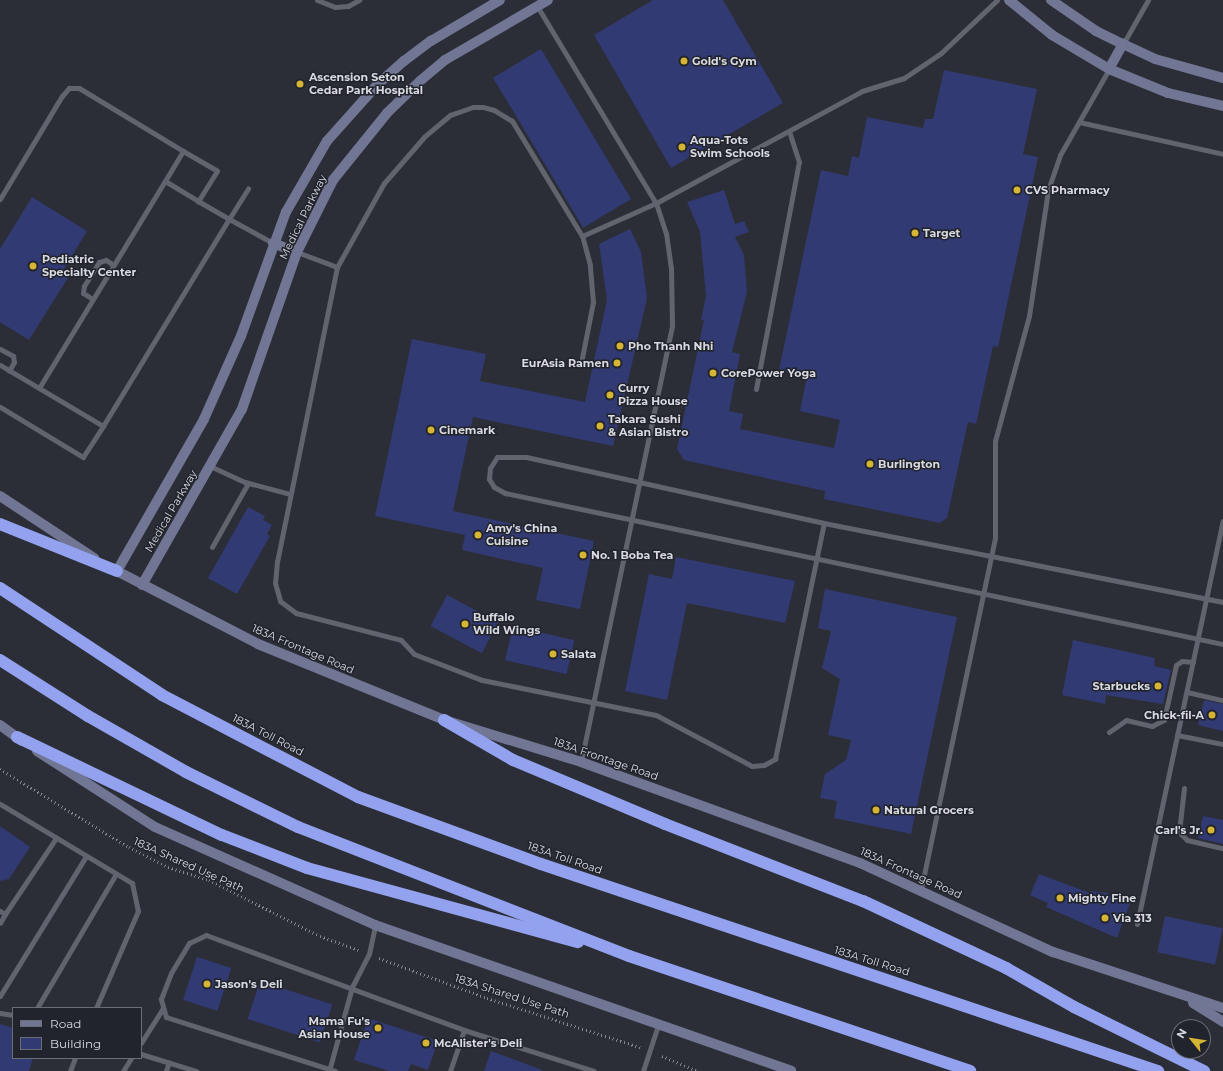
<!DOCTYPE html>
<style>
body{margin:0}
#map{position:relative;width:1223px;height:1071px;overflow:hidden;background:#2c2e37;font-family:Montserrat,sans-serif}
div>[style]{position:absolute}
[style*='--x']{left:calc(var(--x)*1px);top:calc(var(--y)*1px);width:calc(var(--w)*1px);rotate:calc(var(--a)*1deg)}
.building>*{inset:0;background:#313a72;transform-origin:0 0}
.path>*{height:2.5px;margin-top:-1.25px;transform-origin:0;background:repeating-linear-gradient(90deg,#86888f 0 1px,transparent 0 4px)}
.lane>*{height:5px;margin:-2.5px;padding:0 2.5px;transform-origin:2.5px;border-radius:2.5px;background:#61636d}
.secondary>*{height:10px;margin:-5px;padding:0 5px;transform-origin:5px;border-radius:5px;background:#707694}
.highway>*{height:12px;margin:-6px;padding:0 6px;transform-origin:6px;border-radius:6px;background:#92a2ee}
.dots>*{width:11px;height:11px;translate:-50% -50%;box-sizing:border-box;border:2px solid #22242d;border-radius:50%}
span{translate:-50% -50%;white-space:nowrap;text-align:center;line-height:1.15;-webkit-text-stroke:3px #22242d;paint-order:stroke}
.poi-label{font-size:11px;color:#d8dae0;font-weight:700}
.left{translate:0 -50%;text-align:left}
.right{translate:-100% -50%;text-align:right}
.street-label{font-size:11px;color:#d8dae0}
.legend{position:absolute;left:12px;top:1007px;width:130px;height:52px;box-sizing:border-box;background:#22242d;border:1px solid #6b6d75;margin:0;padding:5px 7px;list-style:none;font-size:12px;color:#d8dae0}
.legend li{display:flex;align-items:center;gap:8px;height:20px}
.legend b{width:20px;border:1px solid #6b6d75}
.north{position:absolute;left:1171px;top:1019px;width:40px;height:40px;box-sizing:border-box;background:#22242d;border:1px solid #6b6d75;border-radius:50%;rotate:300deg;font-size:11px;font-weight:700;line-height:16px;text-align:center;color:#d8dae0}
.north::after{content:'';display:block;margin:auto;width:14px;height:18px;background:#d6b534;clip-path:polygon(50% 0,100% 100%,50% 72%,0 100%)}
</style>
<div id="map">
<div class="building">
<div style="clip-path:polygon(653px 0,723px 0,783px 103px,671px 168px,594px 35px)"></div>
<div style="left:541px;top:49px;width:175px;height:56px;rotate:59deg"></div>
<div style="clip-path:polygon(944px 70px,1037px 89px,1023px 154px,1038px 157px,998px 347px,993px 346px,976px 424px,968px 422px,947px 518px,940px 523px,824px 499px,825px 491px,684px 460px,677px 449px,704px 320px,701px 320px,706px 296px,700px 232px,687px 202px,724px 190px,735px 224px,744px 221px,749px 232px,735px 237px,744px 255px,747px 292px,732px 352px,740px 354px,729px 411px,743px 414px,740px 429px,834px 448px,840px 420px,800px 411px,807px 376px,779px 370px,821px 170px,848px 176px,852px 156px,859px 158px,867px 117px,923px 128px,925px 119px,933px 119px)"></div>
<div style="clip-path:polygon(32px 197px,87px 231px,64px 269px,71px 273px,29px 340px,0 322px,0 249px)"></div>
<div style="clip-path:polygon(630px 229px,641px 252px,647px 298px,613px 446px,473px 417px,453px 511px,594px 541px,580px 609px,536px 600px,543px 568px,462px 550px,465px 535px,375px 516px,412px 339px,486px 354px,480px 381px,585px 402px,607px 300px,599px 244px)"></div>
<div style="clip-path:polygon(248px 507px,265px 516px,263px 520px,272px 525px,267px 534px,270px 536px,237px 594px,208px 578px)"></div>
<div style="clip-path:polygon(676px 557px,795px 581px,785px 623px,687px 603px,667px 700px,625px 691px,649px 574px,672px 579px)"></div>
<div style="clip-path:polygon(825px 589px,957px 617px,911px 834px,834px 818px,837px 801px,820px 798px,825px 774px,846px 760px,851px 740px,828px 735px,840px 679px,822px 668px,831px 631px,818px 628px)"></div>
<div style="left:447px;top:595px;width:58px;height:35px;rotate:28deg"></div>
<div style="left:513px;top:626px;width:63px;height:35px;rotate:13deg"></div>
<div style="clip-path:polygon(1073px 640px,1155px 658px,1154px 666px,1171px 670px,1163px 704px,1106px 695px,1105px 704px,1062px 695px)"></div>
<div style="clip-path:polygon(1204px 700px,1223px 704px,1223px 731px,1198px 725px)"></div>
<div style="clip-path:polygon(1203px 816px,1223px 820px,1223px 844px,1198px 838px)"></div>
<div style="clip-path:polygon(0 826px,30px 847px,9px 879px,0 881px)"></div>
<div style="clip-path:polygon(1039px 874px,1090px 893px,1092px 891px,1107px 893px,1130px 903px,1117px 938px,1046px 907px,1048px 903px,1030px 895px)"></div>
<div style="left:1165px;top:916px;width:59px;height:37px;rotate:12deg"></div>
<div style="left:197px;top:957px;width:36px;height:45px;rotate:18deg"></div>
<div style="left:260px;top:981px;width:76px;height:40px;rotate:18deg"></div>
<div style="clip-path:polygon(368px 1018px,438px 1041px,428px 1070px,411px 1064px,408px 1071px,389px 1071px,354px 1060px)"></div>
<div style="clip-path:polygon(0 1024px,13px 1028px,13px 1058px,33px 1058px,29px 1071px,0 1071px)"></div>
<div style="clip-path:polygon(491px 1051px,542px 1070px,542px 1071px,484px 1071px)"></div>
</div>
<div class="path">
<div style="--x:0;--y:769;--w:151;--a:31.2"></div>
<div style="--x:129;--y:847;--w:44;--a:27.1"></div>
<div style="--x:168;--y:867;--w:43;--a:17.6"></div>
<div style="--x:209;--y:880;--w:124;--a:26.8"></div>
<div style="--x:320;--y:936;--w:41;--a:19.7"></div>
<div style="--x:379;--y:958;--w:115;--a:20.3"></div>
<div style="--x:487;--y:998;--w:161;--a:17.8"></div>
<div style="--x:662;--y:1056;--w:38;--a:23"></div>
</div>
<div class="lane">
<div style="--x:317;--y:0;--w:19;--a:21"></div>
<div style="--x:335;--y:7;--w:13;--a:-4"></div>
<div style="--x:348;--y:6;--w:13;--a:-29"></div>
<div style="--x:537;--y:6;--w:230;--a:58.9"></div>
<div style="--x:656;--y:203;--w:32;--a:72"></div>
<div style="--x:666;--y:233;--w:35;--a:82"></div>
<div style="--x:671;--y:268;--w:58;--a:89"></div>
<div style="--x:672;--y:326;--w:445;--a:101.8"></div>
<div style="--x:1123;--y:44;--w:51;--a:-60.4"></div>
<div style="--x:1079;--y:122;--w:148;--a:12.5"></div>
<div style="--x:183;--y:151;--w:39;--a:30"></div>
<div style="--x:217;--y:171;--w:36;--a:122"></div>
<div style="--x:0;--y:199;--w:120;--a:-59"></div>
<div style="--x:62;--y:96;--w:11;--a:-49"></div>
<div style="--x:69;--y:88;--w:10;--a:0"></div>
<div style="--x:79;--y:88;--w:122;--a:31.2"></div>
<div style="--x:183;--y:151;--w:35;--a:121"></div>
<div style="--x:165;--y:181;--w:39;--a:31"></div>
<div style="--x:198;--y:201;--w:36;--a:30"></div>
<div style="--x:229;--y:219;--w:36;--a:-58"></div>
<div style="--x:582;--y:236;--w:81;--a:-24"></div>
<div style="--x:656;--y:203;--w:234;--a:-28.5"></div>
<div style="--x:862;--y:91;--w:44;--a:-17.2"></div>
<div style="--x:904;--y:78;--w:45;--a:-34"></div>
<div style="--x:941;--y:53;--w:77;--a:-43.4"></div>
<div style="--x:297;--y:252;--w:43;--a:20.6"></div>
<div style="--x:91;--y:298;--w:9;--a:-148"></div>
<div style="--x:83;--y:293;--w:7;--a:-82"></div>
<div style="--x:84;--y:286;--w:28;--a:-58"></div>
<div style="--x:99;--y:262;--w:7;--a:-16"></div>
<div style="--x:106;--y:260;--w:7;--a:34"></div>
<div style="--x:0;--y:349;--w:15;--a:28"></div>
<div style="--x:13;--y:356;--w:6;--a:81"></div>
<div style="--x:14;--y:362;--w:10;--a:119"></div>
<div style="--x:582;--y:358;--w:57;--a:-78.9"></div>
<div style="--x:593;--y:302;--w:37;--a:-95"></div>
<div style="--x:590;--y:265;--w:30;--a:-105"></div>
<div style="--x:582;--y:236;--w:135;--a:-121.3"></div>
<div style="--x:512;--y:121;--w:21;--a:-149"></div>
<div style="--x:494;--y:110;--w:11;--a:-165"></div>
<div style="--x:483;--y:107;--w:10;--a:180"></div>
<div style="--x:473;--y:107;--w:24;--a:161"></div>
<div style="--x:450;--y:115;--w:34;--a:140"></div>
<div style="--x:424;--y:137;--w:61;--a:131"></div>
<div style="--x:384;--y:183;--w:96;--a:119.2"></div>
<div style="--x:337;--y:267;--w:300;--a:101.5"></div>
<div style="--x:277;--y:561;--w:22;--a:95"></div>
<div style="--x:275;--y:583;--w:19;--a:74"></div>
<div style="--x:280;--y:601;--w:20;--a:37"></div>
<div style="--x:296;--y:613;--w:108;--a:14.4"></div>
<div style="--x:401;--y:640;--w:19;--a:47"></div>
<div style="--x:414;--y:654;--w:73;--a:20.9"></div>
<div style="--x:482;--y:680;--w:177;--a:11.4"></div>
<div style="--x:656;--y:715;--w:109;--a:28"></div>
<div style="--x:752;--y:766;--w:12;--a:-5"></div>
<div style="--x:764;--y:765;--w:13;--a:-29"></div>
<div style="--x:775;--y:759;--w:241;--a:-78.3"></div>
<div style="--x:0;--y:365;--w:120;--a:30.6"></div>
<div style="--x:103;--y:426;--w:242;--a:-58.7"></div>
<div style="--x:229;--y:219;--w:50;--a:28.6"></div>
<div style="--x:39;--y:388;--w:242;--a:-58.7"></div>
<div style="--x:756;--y:389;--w:231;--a:-79.3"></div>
<div style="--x:799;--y:162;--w:32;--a:-108"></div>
<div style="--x:0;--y:407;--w:97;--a:31.1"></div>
<div style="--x:83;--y:457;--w:37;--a:-57"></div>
<div style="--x:210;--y:466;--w:38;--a:25"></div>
<div style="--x:245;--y:482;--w:47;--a:14.9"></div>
<div style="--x:212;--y:547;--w:73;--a:-60.6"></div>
<div style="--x:1223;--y:602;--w:407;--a:-168.8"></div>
<div style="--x:824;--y:523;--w:305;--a:-167.5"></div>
<div style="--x:526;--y:457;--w:29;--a:180"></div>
<div style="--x:497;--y:457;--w:13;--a:122"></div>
<div style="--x:490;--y:468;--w:11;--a:95"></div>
<div style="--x:489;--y:479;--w:9;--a:58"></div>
<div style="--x:494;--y:487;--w:13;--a:29"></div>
<div style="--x:505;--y:493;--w:734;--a:11.88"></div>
<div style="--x:1187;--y:692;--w:37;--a:13"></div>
<div style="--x:1109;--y:732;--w:21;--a:-35"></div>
<div style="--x:1126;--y:720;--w:27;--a:13"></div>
<div style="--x:1152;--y:726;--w:13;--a:-27"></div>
<div style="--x:1164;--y:720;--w:56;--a:-77.7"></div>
<div style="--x:1176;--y:665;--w:7;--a:-34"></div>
<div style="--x:1182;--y:661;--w:11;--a:5"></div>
<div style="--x:1177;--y:735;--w:47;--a:11.1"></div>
<div style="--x:1184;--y:788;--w:44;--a:96.5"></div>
<div style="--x:1179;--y:832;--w:11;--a:45"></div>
<div style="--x:1187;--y:840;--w:37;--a:13"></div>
<div style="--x:0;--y:804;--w:154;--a:30.9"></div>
<div style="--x:132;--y:883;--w:29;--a:78"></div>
<div style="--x:138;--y:911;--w:106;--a:113.4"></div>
<div style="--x:921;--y:889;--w:359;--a:-78.1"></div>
<div style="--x:995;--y:538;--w:97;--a:-90"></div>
<div style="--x:995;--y:441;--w:130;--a:-74.8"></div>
<div style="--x:1029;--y:316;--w:127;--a:-81.4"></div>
<div style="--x:1048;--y:190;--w:37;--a:-71"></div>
<div style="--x:1060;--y:155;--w:99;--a:-60.3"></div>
<div style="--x:0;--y:911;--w:6;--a:31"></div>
<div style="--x:5;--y:914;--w:10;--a:119"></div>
<div style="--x:5;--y:914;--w:92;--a:-56.1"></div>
<div style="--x:1137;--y:924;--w:412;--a:-78"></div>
<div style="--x:0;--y:996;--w:164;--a:-58.4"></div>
<div style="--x:37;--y:1008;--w:156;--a:-59.5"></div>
<div style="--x:0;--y:1013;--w:13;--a:9"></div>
<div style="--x:141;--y:1043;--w:41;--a:-57.8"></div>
<div style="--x:141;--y:1054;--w:58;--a:17.2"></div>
<div style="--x:70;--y:1071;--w:14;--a:-69"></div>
<div style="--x:123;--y:1071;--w:15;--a:-58"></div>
<div style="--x:166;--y:1071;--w:9;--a:-72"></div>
<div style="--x:329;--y:1071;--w:87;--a:-74.7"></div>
<div style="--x:352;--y:987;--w:37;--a:-63"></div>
<div style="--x:369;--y:954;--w:30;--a:-78"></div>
<div style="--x:335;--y:1071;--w:177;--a:-162.3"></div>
<div style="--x:166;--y:1017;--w:19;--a:-106"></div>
<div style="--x:161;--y:999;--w:28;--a:-69"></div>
<div style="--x:171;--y:973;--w:35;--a:-59"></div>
<div style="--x:189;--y:943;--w:19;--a:-25"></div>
<div style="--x:206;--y:935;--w:275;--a:20.2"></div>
<div style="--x:464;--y:1030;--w:136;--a:17.5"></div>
<div style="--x:450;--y:1071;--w:43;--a:-71.1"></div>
<div style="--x:643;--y:1071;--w:48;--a:-71.9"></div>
</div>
<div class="secondary">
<div style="--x:1009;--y:0;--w:55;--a:39.1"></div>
<div style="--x:1052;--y:35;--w:66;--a:30.8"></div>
<div style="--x:1109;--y:69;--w:64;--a:22.1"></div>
<div style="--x:1168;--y:93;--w:57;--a:13.3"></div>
<div style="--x:1051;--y:0;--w:55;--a:34.6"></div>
<div style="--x:1096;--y:31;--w:30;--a:26"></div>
<div style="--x:1123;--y:44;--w:35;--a:25"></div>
<div style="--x:1155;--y:59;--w:71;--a:15.6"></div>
<div style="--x:1109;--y:69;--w:29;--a:-61"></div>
<div style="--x:273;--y:243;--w:26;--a:21"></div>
<div style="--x:0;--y:496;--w:113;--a:33.4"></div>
<div style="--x:111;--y:568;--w:165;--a:27.3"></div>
<div style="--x:258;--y:644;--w:201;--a:22.2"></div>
<div style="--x:444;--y:720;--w:143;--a:17"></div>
<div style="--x:581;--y:762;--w:297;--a:19.9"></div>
<div style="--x:860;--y:863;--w:213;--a:24.8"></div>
<div style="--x:1053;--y:952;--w:179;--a:18.2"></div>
<div style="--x:117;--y:571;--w:175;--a:-60.2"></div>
<div style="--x:204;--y:419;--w:91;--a:-66"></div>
<div style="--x:241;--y:336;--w:132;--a:-70.1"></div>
<div style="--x:286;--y:212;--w:82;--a:-60"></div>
<div style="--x:327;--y:141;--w:75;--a:-48.2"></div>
<div style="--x:377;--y:85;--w:36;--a:-42"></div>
<div style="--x:404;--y:61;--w:34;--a:-37"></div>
<div style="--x:431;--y:41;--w:80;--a:-30.7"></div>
<div style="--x:142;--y:585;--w:202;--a:-60.4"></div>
<div style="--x:242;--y:409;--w:166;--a:-70.7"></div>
<div style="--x:297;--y:252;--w:80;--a:-63.4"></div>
<div style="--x:333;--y:180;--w:86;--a:-51.1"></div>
<div style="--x:387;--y:113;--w:46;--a:-44.1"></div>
<div style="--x:420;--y:81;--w:33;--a:-40"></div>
<div style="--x:445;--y:60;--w:119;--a:-30.2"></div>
<div style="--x:0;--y:725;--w:27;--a:36"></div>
<div style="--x:37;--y:751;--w:140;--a:32.8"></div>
<div style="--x:155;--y:827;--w:241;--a:24"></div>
<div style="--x:375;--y:925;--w:441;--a:19.3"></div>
<div style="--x:1193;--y:1003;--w:36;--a:32"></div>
</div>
<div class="highway">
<div style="--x:0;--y:524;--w:126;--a:21.9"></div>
<div style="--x:0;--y:588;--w:194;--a:33.4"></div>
<div style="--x:162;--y:695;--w:221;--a:27.5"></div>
<div style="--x:358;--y:797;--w:195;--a:20.1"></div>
<div style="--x:541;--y:864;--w:651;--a:18.55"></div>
<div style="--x:0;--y:660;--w:104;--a:32.5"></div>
<div style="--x:88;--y:716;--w:113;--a:29.7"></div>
<div style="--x:186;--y:772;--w:125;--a:26.2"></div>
<div style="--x:298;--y:827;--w:355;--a:21.3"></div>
<div style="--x:629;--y:956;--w:360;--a:18.6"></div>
<div style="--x:444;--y:720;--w:80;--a:30.1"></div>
<div style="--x:513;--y:760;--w:165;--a:22.8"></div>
<div style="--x:665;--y:824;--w:212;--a:21.3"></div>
<div style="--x:863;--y:901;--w:158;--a:25.1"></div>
<div style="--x:1006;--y:968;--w:78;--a:29.8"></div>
<div style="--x:1074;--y:1007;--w:145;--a:26.2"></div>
<div style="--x:17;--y:737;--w:227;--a:25.6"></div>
<div style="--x:222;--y:835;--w:91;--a:21.2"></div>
<div style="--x:307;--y:868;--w:281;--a:15.3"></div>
</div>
<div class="dots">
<div style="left:684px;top:61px;background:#d6b534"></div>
<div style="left:300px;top:84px;background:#d6b534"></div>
<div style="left:682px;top:147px;background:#d6b534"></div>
<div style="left:1017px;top:190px;background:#d6b534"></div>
<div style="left:915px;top:233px;background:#d6b534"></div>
<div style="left:33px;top:266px;background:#d6b534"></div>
<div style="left:620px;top:346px;background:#d6b534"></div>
<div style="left:617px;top:363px;background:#d6b534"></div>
<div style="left:713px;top:373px;background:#d6b534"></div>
<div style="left:610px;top:395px;background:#d6b534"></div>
<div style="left:600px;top:426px;background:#d6b534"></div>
<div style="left:431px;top:430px;background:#d6b534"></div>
<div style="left:870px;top:464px;background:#d6b534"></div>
<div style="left:478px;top:535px;background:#d6b534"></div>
<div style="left:583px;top:555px;background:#d6b534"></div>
<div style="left:465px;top:624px;background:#d6b534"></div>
<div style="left:553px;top:654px;background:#d6b534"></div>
<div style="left:1158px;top:686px;background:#d6b534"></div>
<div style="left:1212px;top:715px;background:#d6b534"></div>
<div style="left:876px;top:810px;background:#d6b534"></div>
<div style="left:1211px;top:830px;background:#d6b534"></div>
<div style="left:1060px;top:898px;background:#d6b534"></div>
<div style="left:1105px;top:918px;background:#d6b534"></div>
<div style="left:207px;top:984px;background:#d6b534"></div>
<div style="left:378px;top:1028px;background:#d6b534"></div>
<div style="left:426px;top:1043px;background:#d6b534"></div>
</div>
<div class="poi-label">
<span class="left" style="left:692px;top:61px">Gold's Gym</span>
<span class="left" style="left:309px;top:84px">Ascension Seton<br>Cedar Park Hospital</span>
<span class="left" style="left:690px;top:147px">Aqua-Tots<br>Swim Schools</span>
<span class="left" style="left:1025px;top:190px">CVS Pharmacy</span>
<span class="left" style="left:923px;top:233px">Target</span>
<span class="left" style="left:42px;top:266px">Pediatric<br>Specialty Center</span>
<span class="left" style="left:628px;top:346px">Pho Thanh Nhi</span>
<span class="right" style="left:609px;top:363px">EurAsia Ramen</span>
<span class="left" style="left:721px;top:373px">CorePower Yoga</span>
<span class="left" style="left:618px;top:395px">Curry<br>Pizza House</span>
<span class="left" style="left:608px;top:426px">Takara Sushi<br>&amp; Asian Bistro</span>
<span class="left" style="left:439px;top:430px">Cinemark</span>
<span class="left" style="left:878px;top:464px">Burlington</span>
<span class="left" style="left:486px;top:535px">Amy's China<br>Cuisine</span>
<span class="left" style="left:591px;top:555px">No. 1 Boba Tea</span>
<span class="left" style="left:473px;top:624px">Buffalo<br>Wild Wings</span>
<span class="left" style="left:561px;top:654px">Salata</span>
<span class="right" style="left:1150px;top:686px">Starbucks</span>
<span class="right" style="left:1204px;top:715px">Chick-fil-A</span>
<span class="left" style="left:884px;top:810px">Natural Grocers</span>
<span class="right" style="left:1203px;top:830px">Carl's Jr.</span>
<span class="left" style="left:1068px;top:898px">Mighty Fine</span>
<span class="left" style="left:1113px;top:918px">Via 313</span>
<span class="left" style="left:215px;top:984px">Jason's Deli</span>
<span class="right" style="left:370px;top:1028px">Mama Fu's<br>Asian House</span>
<span class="left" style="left:434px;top:1043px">McAlister's Deli</span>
</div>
<div class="street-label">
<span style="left:303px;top:217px;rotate:-64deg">Medical Parkway</span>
<span style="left:171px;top:511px;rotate:-60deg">Medical Parkway</span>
<span style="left:303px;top:649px;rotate:23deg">183A Frontage Road</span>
<span style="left:268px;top:735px;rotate:27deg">183A Toll Road</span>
<span style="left:606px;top:759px;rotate:19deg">183A Frontage Road</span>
<span style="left:565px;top:858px;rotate:19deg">183A Toll Road</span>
<span style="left:189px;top:865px;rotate:24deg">183A Shared Use Path</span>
<span style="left:911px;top:873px;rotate:24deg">183A Frontage Road</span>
<span style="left:872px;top:961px;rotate:17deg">183A Toll Road</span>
<span style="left:512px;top:996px;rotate:18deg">183A Shared Use Path</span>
</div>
<ul class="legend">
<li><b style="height:5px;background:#707694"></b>Road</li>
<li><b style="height:11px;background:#313a72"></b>Building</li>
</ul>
<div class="north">N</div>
</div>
